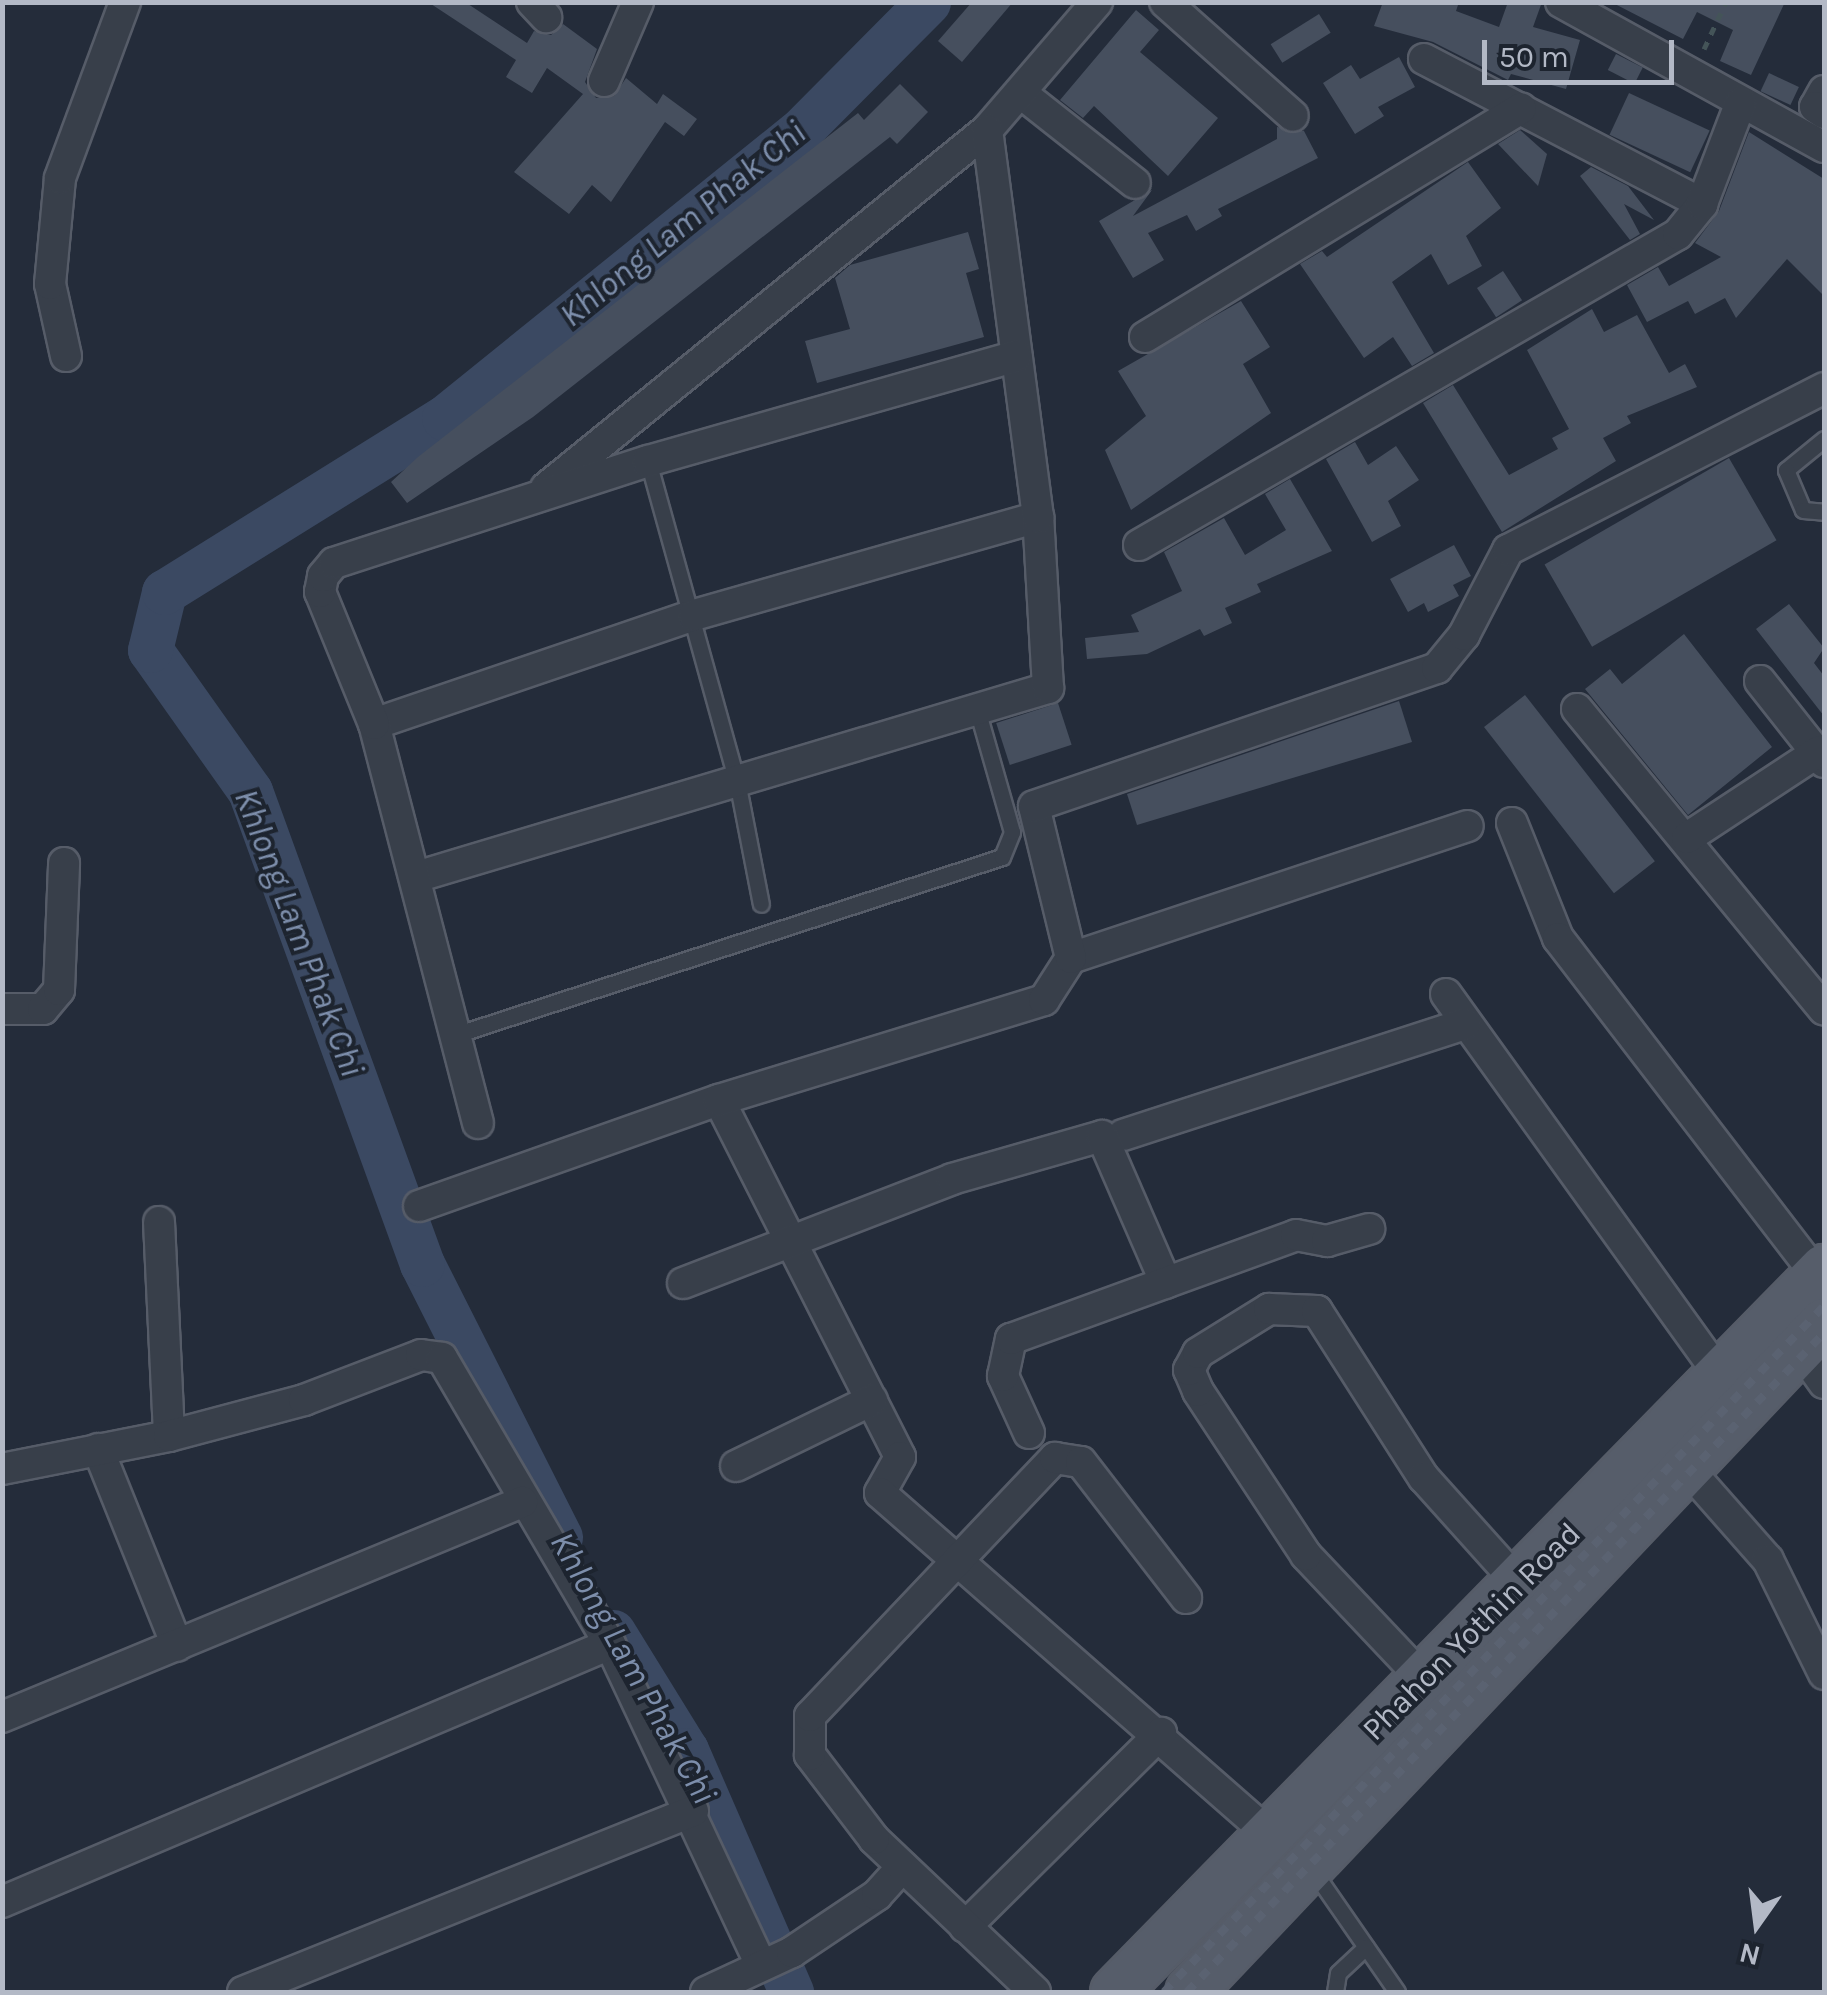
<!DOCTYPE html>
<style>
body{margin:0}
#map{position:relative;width:1827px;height:1995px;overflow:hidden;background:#242c3a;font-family:Karla,sans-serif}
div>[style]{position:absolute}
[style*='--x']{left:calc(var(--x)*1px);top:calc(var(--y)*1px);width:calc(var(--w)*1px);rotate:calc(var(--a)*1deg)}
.river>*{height:45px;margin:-22.5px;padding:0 22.5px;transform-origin:22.5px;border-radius:22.5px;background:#3b4962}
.building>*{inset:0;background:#464f5e;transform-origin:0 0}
.path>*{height:5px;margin-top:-2.5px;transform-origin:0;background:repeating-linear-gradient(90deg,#445458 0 8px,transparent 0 16px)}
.roads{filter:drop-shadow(2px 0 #565c68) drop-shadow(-2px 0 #565c68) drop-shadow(0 2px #565c68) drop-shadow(0 -2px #565c68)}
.lane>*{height:15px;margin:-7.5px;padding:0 7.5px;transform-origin:7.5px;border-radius:7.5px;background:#383f4a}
.street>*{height:30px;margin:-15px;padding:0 15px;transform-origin:15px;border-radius:15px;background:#383f4a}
.primary>*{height:48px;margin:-24px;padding:0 24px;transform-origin:24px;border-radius:24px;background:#565d6a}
.rail>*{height:8px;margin-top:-4px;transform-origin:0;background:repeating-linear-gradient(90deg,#5a6271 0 10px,transparent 0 20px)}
span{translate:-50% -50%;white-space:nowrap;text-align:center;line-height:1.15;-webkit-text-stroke:8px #1d242f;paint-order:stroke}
.street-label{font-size:32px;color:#b3b9c6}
.water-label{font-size:35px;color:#7d8eab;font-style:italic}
.frame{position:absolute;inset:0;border:5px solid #b3b9c6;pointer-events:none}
.north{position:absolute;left:1707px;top:1875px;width:100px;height:100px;-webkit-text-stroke:8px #1d242f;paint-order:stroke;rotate:194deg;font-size:28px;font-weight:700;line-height:40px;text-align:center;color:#b3b9c6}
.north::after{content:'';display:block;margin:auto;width:35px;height:45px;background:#b3b9c6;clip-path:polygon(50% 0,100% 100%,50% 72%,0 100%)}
.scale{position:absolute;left:1482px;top:40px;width:192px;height:45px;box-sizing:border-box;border:5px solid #b3b9c6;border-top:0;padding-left:12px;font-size:30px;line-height:35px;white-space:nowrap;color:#b3b9c6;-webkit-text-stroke:8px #1d242f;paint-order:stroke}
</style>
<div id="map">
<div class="river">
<div style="--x:560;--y:1537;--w:306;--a:-116.8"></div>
<div style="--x:422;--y:1264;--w:503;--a:-109.98"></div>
<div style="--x:250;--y:791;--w:173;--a:-125.3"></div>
<div style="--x:150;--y:650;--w:60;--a:-76.4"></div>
<div style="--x:164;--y:592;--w:330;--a:-31.9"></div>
<div style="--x:444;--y:418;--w:463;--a:-38.9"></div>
<div style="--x:804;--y:127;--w:176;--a:-45.2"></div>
<div style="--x:613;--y:1632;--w:139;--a:58.3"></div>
<div style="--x:686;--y:1750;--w:264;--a:66.5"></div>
</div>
<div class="building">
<div style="clip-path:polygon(428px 2px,465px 2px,527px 43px,534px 31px,551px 35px,563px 24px,597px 49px,585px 82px,596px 98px,614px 96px,626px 78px,657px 104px,663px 94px,697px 119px,684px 136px,665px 122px,611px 202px,592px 185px,569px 214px,514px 172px,583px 94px,547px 68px,532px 93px,506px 77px,516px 60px)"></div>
<div style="clip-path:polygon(972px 2px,1013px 2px,962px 62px,938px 41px)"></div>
<div style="clip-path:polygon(1383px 2px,1459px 2px,1456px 11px,1499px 27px,1508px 2px,1542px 2px,1533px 27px,1580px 40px,1566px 89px,1511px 74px,1508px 80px,1433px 42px,1374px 26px)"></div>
<div style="clip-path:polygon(1611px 2px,1785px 2px,1751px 75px,1720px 61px,1733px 30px,1697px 12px,1683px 39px)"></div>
<div style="clip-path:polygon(1136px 10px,1159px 30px,1140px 52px,1218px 118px,1168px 176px,1094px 106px,1083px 118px,1060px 100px)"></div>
<div style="left:1319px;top:14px;width:22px;height:57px;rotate:58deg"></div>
<div style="left:1616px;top:54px;width:30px;height:18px;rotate:27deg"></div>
<div style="clip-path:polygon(1399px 57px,1415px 87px,1378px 107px,1384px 116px,1355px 134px,1323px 83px,1351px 65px,1360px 79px)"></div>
<div style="left:1769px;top:73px;width:33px;height:20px;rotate:25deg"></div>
<div style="clip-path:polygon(900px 84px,928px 112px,897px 144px,890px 137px,533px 417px,407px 503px,391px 482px,418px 457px,858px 113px,864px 120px)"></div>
<div style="left:1629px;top:93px;width:89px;height:46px;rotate:25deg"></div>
<div style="clip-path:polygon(1277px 127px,1304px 131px,1318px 158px,1218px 209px,1222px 216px,1196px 231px,1187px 215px,1148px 233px,1164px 260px,1133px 278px,1099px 221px,1152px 190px,1133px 216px,1277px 139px)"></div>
<div style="clip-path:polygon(1520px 130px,1547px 154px,1538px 186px,1498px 144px)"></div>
<div style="clip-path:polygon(1749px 132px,1824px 179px,1824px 296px,1787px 259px,1736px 318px,1725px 298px,1695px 314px,1688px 301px,1647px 322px,1627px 285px,1658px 267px,1669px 286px,1721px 257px,1695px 243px,1719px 211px)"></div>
<div style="clip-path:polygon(1468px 162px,1501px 208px,1466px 236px,1482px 266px,1448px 285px,1431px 254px,1392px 282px,1434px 353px,1412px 366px,1393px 337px,1364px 358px,1300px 264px,1322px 251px,1327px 257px)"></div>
<div style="clip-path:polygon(1591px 167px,1628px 186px,1654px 220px,1624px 204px,1640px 234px,1630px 240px,1580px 176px)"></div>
<div style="clip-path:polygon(968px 232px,979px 269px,966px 273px,984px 337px,817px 383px,805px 341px,850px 329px,835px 278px,850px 265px)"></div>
<div style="left:1503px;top:271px;width:35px;height:31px;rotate:57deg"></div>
<div style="clip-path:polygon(1241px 301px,1270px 347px,1243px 364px,1271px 413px,1131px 510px,1105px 450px,1146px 416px,1118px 371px)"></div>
<div style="clip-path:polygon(1592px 309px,1604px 332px,1637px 315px,1669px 373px,1685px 364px,1697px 387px,1627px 416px,1631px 423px,1603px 438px,1616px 461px,1502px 532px,1423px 403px,1453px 385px,1509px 475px,1558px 449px,1552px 438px,1569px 429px,1527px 350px)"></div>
<div style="clip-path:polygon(1355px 442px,1368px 465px,1396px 446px,1419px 480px,1388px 501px,1401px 526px,1372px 542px,1326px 459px)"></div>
<div style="left:1729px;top:458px;width:95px;height:213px;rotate:60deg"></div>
<div style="clip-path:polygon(1290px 479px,1332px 551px,1257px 584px,1261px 592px,1225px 608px,1232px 623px,1204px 636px,1200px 629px,1147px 654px,1087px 659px,1085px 638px,1139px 632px,1131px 615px,1182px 591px,1164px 552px,1224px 518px,1245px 555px,1286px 530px,1265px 494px)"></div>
<div style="clip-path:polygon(1454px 545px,1471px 576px,1453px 585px,1459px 596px,1428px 612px,1424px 603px,1408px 612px,1390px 579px)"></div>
<div style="clip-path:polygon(1789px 604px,1824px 648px,1814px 663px,1824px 676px,1824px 716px,1756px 629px)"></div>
<div style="clip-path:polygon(1684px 634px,1772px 747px,1688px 815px,1585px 689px,1610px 669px,1622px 684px)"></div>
<div style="left:1525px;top:695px;width:211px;height:52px;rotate:52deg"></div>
<div style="clip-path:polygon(1399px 701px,1412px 742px,1137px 825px,1127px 794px)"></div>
<div style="left:1058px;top:703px;width:44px;height:65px;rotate:72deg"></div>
</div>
<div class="path">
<div style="--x:1704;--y:49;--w:52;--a:-64.9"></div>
</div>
<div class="roads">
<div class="lane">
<div style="--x:1824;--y:439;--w:49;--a:140.8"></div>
<div style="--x:1786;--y:470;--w:43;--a:67"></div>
<div style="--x:1803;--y:510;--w:21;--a:5"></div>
<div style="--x:648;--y:461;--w:332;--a:74.5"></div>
<div style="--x:737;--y:781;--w:125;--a:79"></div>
<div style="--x:455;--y:1035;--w:575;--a:-18.03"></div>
<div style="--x:1002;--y:857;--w:27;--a:-68"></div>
<div style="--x:1012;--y:832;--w:124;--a:-105.9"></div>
<div style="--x:1314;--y:1872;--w:146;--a:55.3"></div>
<div style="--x:1335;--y:1992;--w:19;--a:-81"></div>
<div style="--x:1338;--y:1973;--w:38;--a:-43"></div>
</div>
<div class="street">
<div style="--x:532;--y:2;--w:21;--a:47"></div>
<div style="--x:1165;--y:2;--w:171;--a:41.7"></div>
<div style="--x:1561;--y:2;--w:300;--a:28.9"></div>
<div style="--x:1424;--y:59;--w:314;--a:27.5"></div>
<div style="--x:604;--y:81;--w:86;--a:-66.7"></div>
<div style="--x:1824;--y:91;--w:18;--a:119"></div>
<div style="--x:1815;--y:107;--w:11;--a:34"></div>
<div style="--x:1021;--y:93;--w:145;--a:38.3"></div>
<div style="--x:1145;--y:337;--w:440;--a:-31.3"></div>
<div style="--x:66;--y:356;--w:74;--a:-102.5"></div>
<div style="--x:50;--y:284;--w:106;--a:-84.6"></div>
<div style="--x:60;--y:178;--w:188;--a:-69.7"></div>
<div style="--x:546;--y:488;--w:568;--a:-39.07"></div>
<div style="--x:987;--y:130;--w:169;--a:-49.3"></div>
<div style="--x:1139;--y:545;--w:622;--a:-29.98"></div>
<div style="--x:1678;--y:234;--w:38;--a:-51"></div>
<div style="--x:1702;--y:204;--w:109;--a:-69.1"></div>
<div style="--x:1760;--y:681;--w:103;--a:51.7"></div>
<div style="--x:1577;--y:709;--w:389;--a:50.6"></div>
<div style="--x:374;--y:724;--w:338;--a:-18.8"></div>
<div style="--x:694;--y:615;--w:358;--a:-15.9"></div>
<div style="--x:1512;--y:823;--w:124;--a:68.2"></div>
<div style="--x:1558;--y:938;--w:426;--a:52.5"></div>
<div style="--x:1687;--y:838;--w:157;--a:-33.3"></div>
<div style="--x:416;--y:877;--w:660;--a:-16.65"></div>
<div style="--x:1048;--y:688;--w:171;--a:-93.3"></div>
<div style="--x:1038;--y:517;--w:390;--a:-97.5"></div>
<div style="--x:1071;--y:958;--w:418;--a:-18.4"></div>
<div style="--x:1446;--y:994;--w:472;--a:54.3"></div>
<div style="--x:2;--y:1009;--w:41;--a:0"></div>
<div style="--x:43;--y:1009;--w:25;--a:-50"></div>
<div style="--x:59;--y:990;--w:127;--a:-87.7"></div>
<div style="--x:719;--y:1100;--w:400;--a:63.1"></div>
<div style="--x:900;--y:1457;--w:41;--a:119.1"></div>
<div style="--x:880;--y:1493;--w:517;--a:41.24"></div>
<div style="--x:478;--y:1123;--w:412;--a:-104.6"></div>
<div style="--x:374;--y:724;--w:143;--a:-112.2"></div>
<div style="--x:320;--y:592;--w:16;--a:-79"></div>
<div style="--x:323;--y:576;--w:17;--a:-50"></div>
<div style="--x:334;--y:563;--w:330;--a:-18"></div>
<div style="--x:648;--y:461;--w:383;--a:-15.9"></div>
<div style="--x:1123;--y:1135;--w:360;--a:-18"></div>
<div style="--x:419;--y:1206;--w:318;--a:-19.5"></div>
<div style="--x:719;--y:1100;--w:340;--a:-17.1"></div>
<div style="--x:1044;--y:1000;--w:50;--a:-57.3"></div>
<div style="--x:1071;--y:958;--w:156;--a:-103.7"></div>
<div style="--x:1034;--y:806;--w:426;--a:-18.9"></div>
<div style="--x:1437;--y:668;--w:43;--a:-50.7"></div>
<div style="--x:1464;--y:635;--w:96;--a:-62.6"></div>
<div style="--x:1508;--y:550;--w:355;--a:-27.1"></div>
<div style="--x:159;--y:1222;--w:214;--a:87.3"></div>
<div style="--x:683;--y:1283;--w:288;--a:-21.1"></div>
<div style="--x:952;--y:1179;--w:156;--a:-16"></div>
<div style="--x:1102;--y:1136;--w:160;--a:66.5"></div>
<div style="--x:1799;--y:1348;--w:43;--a:54.5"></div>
<div style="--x:1029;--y:1433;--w:63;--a:-114.5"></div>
<div style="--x:1003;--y:1376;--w:38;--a:-78"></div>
<div style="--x:1011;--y:1339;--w:303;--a:-20"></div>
<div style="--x:1296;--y:1235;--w:32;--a:11"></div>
<div style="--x:1327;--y:1241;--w:44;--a:-15.9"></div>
<div style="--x:98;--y:1449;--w:212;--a:68.1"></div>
<div style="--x:736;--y:1466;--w:151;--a:-25.9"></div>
<div style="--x:1685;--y:1466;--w:125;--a:48.6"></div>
<div style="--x:1768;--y:1560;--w:127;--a:63.8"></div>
<div style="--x:2;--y:1469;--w:170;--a:-11.2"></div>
<div style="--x:169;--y:1436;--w:140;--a:-14.9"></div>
<div style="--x:304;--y:1400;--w:125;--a:-21"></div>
<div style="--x:421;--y:1355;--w:21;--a:8"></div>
<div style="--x:442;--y:1358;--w:332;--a:59.6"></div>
<div style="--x:610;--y:1644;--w:355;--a:64.8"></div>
<div style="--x:1425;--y:1681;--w:173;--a:-133.4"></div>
<div style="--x:1306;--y:1555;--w:196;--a:-123.4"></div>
<div style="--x:1198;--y:1391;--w:23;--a:-113"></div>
<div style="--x:1189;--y:1370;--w:19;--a:-62"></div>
<div style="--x:1198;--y:1353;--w:84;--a:-31.8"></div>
<div style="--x:1269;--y:1309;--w:48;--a:2.4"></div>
<div style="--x:1317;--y:1311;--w:198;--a:57.4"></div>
<div style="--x:1424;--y:1478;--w:144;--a:48.1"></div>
<div style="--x:2;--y:1717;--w:563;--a:-22.46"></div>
<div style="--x:2;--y:1902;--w:660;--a:-22.99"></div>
<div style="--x:965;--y:1927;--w:276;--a:-44.7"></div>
<div style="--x:243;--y:1992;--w:485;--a:-21.9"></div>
<div style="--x:706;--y:1992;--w:95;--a:-24.9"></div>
<div style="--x:792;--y:1952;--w:102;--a:-33.8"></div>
<div style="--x:877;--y:1895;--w:38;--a:-48"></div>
<div style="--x:1035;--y:1992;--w:222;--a:-136.5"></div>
<div style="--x:874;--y:1839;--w:106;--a:-127.3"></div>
<div style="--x:810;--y:1755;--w:39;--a:-90"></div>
<div style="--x:810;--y:1716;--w:356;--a:-46.5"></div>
<div style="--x:1055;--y:1458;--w:26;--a:9"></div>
<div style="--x:1081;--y:1462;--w:172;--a:52.3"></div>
</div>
<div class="primary">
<div style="--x:1115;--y:1992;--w:1013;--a:-45.56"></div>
<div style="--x:1190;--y:1992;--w:922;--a:-46.54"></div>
</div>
</div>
<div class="rail">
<div style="--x:1164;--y:1992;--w:952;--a:-46.11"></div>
<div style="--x:1187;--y:1992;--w:917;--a:-45.97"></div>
</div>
<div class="street-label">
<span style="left:1472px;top:1632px;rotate:-45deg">Phahon Yothin Road</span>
</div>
<div class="water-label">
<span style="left:683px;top:224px;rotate:-39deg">Khlong Lam Phak Chi</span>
<span style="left:299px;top:933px;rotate:69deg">Khlong Lam Phak Chi</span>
<span style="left:633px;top:1668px;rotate:61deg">Khlong Lam Phak Chi</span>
</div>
<div class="frame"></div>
<div class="north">N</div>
<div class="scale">50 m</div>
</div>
